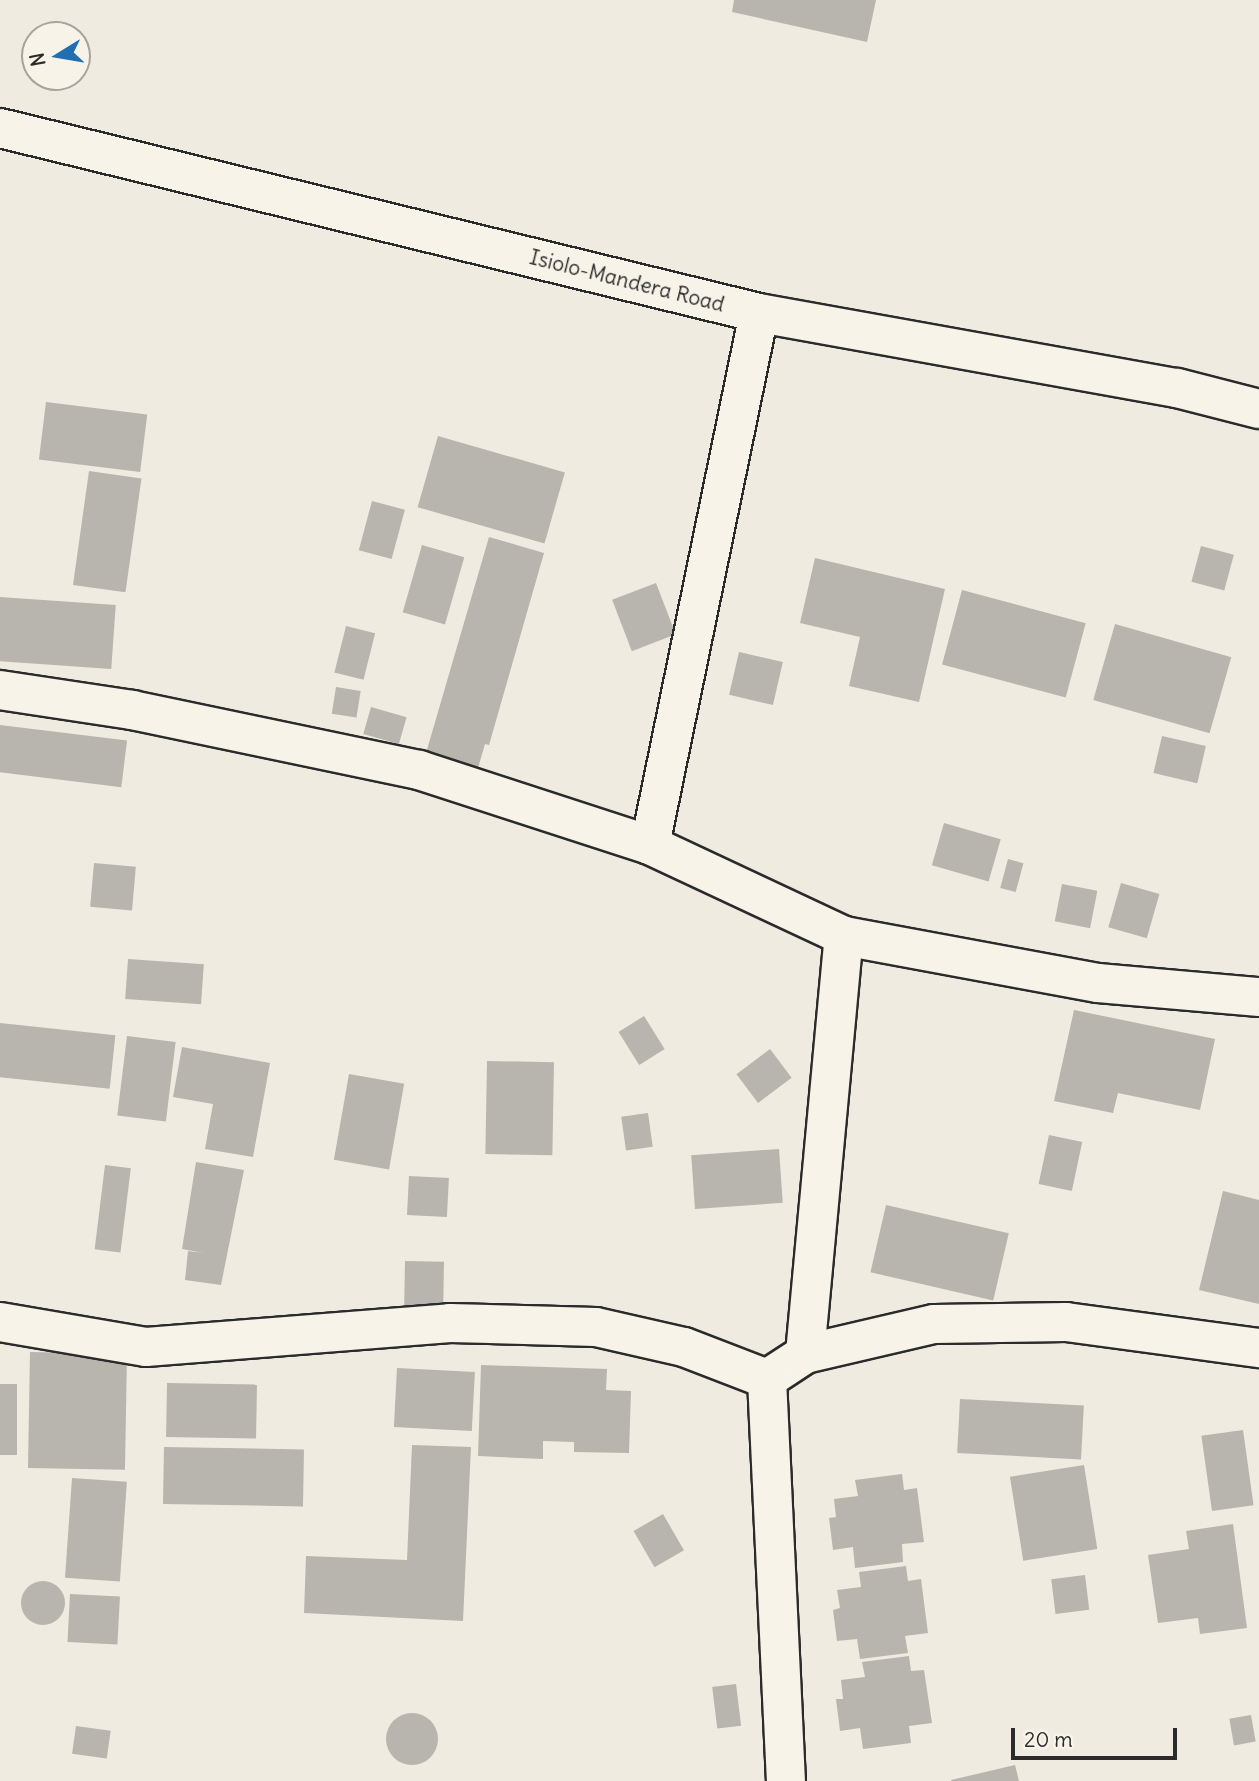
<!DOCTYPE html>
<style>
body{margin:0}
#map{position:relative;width:1259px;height:1781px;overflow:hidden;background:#efebe0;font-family:Delius,sans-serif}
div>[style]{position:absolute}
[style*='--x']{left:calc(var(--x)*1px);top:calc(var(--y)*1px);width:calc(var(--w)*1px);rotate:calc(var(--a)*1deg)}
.building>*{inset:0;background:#b8b5ae;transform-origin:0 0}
.round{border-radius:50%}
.roads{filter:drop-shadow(2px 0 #2b2b2b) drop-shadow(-2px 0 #2b2b2b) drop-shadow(0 2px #2b2b2b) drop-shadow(0 -2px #2b2b2b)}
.street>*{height:38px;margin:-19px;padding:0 19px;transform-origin:19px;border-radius:19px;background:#f7f3e8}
.highway>*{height:38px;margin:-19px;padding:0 19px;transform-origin:19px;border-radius:19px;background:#f7f3e8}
span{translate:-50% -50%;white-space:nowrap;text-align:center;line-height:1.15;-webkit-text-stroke:5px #f7f3e8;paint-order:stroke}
.street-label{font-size:21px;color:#2b2b2b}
.north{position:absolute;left:21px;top:21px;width:70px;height:70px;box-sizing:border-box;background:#f7f3e8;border:2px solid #a5a39c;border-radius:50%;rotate:259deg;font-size:19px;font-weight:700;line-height:28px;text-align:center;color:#2b2b2b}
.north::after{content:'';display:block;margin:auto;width:24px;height:32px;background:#1f6fb2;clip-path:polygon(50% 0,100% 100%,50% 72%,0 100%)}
.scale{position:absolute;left:1011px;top:1728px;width:166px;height:32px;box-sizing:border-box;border:4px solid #2b2b2b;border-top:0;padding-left:9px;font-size:21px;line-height:24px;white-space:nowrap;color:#2b2b2b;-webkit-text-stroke:5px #f7f3e8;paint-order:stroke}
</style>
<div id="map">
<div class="building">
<div style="clip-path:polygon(734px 0,876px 0,867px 42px,732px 12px)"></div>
<div style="left:46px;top:402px;width:102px;height:58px;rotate:7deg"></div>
<div style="left:438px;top:436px;width:132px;height:74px;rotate:16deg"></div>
<div style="left:89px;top:471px;width:53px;height:115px;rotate:8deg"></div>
<div style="left:372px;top:501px;width:34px;height:51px;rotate:15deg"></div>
<div style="clip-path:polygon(489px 537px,544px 553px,489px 745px,485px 744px,478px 768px,426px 753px)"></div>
<div style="left:422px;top:545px;width:44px;height:70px;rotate:16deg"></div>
<div style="left:1201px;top:546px;width:34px;height:37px;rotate:15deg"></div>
<div style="clip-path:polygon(815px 558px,945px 589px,919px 702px,849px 686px,860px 637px,800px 623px)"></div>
<div style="left:656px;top:583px;width:55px;height:47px;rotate:69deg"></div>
<div style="left:962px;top:590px;width:128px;height:77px;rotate:15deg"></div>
<div style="left:0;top:597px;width:116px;height:64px;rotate:4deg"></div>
<div style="left:1115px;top:624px;width:121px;height:79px;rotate:16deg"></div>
<div style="left:346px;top:626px;width:30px;height:48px;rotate:14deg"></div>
<div style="left:739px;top:652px;width:45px;height:44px;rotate:13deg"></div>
<div style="left:336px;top:687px;width:25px;height:27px;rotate:9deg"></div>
<div style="left:371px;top:707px;width:37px;height:28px;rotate:16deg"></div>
<div style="left:0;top:725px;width:128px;height:47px;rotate:7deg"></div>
<div style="left:1162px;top:736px;width:45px;height:38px;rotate:13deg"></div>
<div style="left:944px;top:823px;width:59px;height:44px;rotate:16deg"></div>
<div style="left:1008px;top:859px;width:16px;height:30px;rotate:15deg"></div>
<div style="left:94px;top:863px;width:42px;height:44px;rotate:5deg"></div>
<div style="left:1121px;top:883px;width:40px;height:46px;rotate:16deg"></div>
<div style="left:1062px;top:884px;width:36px;height:38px;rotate:11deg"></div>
<div style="left:128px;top:959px;width:76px;height:40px;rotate:4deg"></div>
<div style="clip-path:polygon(1074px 1010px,1215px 1039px,1200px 1110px,1118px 1093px,1113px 1113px,1054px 1101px)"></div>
<div style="left:644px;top:1016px;width:39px;height:30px;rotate:58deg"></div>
<div style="left:0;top:1023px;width:116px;height:54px;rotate:6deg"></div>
<div style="left:127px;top:1036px;width:49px;height:80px;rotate:7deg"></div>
<div style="clip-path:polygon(182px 1047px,270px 1063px,253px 1157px,205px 1149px,213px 1104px,173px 1097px)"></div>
<div style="left:770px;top:1049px;width:36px;height:42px;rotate:53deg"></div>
<div style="left:487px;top:1061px;width:67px;height:93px;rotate:1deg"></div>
<div style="left:349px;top:1074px;width:56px;height:87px;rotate:10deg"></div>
<div style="left:648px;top:1113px;width:34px;height:27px;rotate:82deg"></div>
<div style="left:1049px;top:1135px;width:34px;height:50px;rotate:12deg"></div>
<div style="left:779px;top:1149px;width:54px;height:88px;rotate:86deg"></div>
<div style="clip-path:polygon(196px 1162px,244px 1170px,221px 1285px,185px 1280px,188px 1251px,204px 1253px,182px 1249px)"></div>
<div style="left:105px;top:1165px;width:26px;height:85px;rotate:7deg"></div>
<div style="left:409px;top:1176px;width:40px;height:39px;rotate:3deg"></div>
<div style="clip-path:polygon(1223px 1191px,1259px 1200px,1259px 1304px,1199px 1290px)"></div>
<div style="left:886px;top:1205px;width:126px;height:69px;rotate:13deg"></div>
<div style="left:405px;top:1261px;width:39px;height:45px;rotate:1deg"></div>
<div style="left:30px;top:1352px;width:97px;height:116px;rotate:1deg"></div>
<div style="clip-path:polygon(481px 1365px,607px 1369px,606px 1390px,631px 1391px,629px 1453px,574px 1452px,574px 1442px,543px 1441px,543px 1459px,478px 1456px)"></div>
<div style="left:397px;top:1368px;width:78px;height:59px;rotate:3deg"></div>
<div style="left:167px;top:1383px;width:90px;height:54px;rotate:1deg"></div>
<div style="left:0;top:1384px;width:17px;height:71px"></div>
<div style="left:960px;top:1399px;width:124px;height:54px;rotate:3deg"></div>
<div style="left:1243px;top:1430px;width:76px;height:42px;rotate:82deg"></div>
<div style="clip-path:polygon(412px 1445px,471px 1447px,463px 1621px,304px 1613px,306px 1556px,407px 1560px)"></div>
<div style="left:164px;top:1447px;width:140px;height:57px;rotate:1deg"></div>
<div style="left:1084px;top:1465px;width:85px;height:75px;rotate:81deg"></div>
<div style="clip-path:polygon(902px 1474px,904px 1490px,917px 1488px,924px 1542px,902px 1544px,903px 1562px,855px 1568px,853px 1547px,833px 1550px,829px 1518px,836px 1517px,834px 1499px,858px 1496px,855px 1480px)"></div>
<div style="left:72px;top:1478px;width:55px;height:100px;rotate:4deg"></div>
<div style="left:663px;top:1514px;width:42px;height:34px;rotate:60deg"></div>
<div style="clip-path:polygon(1233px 1524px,1247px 1628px,1200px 1634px,1198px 1618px,1158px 1623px,1148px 1555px,1189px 1549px,1186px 1531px)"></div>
<div style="clip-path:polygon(906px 1566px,908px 1581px,921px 1579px,928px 1633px,905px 1636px,908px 1653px,860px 1659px,857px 1639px,837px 1641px,833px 1610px,840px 1608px,837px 1590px,861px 1587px,859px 1572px)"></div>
<div style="left:1085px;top:1575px;width:35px;height:34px;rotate:83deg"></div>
<div class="round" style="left:21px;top:1581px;width:44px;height:44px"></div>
<div style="left:70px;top:1594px;width:50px;height:48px;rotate:3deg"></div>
<div style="clip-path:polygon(909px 1656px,911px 1671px,924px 1670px,932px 1723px,909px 1726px,911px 1743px,863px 1749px,860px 1728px,840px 1731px,836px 1699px,843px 1699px,841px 1680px,865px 1677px,862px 1662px)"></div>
<div style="left:736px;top:1684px;width:42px;height:24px;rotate:83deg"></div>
<div class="round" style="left:386px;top:1713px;width:52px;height:52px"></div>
<div style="left:1251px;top:1715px;width:27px;height:22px;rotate:80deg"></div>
<div style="left:76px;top:1726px;width:35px;height:28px;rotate:8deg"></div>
<div style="clip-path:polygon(1015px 1765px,1019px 1781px,951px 1781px,951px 1780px)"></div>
</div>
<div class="roads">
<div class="street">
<div style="--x:0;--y:690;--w:134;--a:8.6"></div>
<div style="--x:132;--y:710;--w:293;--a:11.8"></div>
<div style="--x:419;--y:770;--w:243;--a:18"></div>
<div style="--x:650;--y:845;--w:214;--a:25.1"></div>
<div style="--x:844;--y:936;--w:258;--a:10.5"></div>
<div style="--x:1098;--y:983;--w:162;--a:5"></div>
<div style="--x:650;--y:845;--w:543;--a:-78.42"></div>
<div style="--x:0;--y:1322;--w:148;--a:9.7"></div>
<div style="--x:146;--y:1347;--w:305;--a:-4.5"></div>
<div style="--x:450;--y:1323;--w:146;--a:1.6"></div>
<div style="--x:596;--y:1327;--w:90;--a:12.8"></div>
<div style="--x:684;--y:1347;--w:89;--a:21.1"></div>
<div style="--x:767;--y:1379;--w:45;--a:-33.3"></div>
<div style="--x:805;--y:1354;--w:132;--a:-13.1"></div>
<div style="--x:934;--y:1324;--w:132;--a:-0.9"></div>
<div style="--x:1066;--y:1322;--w:195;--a:7.7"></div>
<div style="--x:805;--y:1354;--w:420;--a:-84.7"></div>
<div style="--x:767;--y:1379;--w:402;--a:87.3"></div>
</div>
<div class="highway">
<div style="--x:0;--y:128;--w:781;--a:13.7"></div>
<div style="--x:759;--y:313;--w:425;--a:10.2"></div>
<div style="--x:1177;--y:388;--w:85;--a:14.4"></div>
</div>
</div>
<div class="street-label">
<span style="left:627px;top:281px;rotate:14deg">Isiolo-Mandera Road</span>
</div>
<div class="north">N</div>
<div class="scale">20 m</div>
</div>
